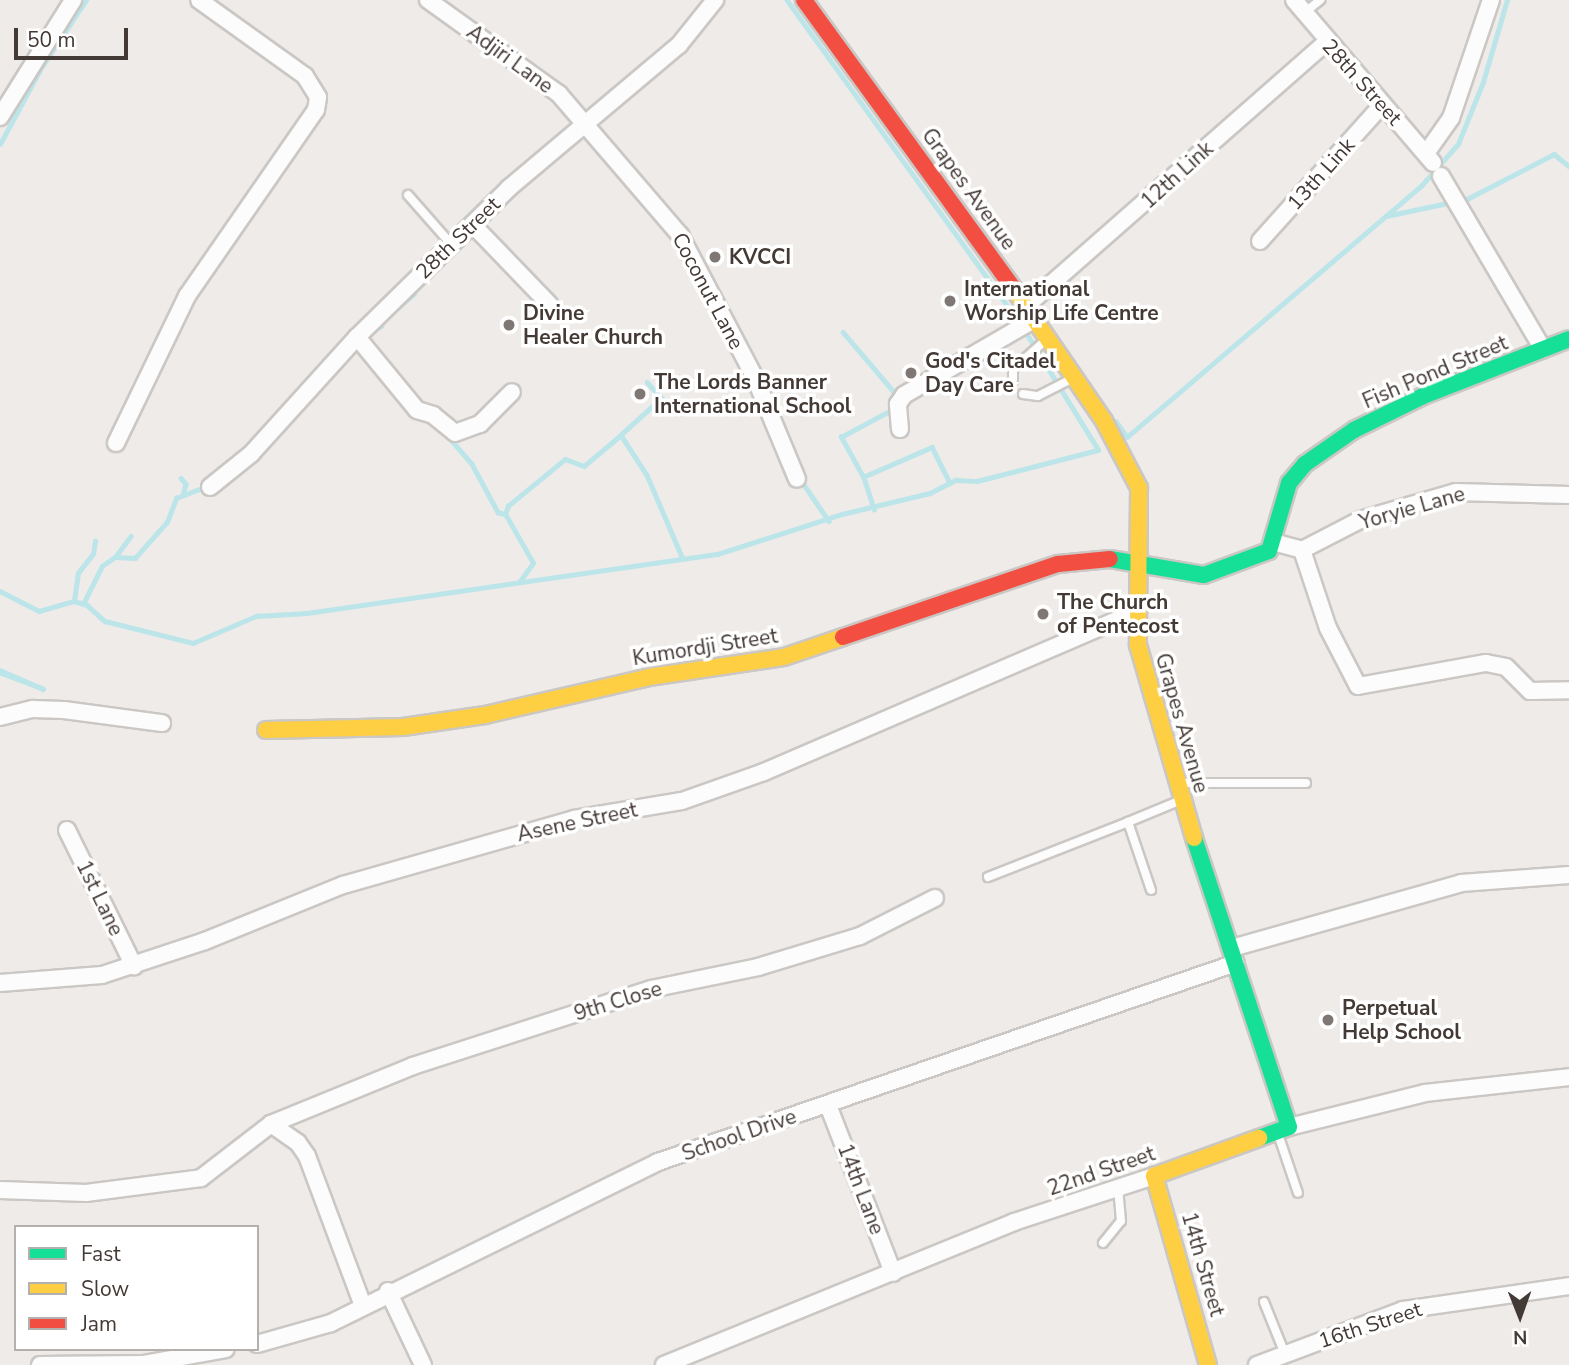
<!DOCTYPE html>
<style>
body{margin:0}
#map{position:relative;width:1569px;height:1365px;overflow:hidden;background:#eeebe8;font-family:"Nunito Sans",sans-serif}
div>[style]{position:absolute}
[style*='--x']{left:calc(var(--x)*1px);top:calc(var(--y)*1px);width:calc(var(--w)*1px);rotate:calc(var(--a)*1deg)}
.stream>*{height:4.5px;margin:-2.25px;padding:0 2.25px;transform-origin:2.25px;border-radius:2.25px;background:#bbe5e9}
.roads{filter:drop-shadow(2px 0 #cac7c4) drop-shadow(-2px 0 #cac7c4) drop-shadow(0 2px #cac7c4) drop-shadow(0 -2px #cac7c4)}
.lane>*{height:8px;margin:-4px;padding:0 4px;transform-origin:4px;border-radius:4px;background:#fcfcfc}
.street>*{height:16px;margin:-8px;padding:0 8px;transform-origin:8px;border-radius:8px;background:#fcfcfc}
.fast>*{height:16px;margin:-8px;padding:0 8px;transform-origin:8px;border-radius:8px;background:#16e098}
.slow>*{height:16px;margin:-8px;padding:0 8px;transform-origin:8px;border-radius:8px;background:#ffcf43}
.jam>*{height:16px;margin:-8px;padding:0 8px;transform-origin:8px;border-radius:8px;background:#f24e42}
.dots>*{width:19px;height:19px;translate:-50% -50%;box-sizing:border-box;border:4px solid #fff;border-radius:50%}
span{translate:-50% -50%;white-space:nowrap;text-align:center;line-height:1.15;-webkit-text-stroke:7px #fff;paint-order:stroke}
.street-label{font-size:21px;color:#433935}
.poi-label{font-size:21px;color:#433935;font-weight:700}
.left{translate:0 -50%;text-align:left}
.legend{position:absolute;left:14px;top:1225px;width:245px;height:126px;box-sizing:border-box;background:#fff;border:2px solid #b4b0ae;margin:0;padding:9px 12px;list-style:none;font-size:21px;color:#433935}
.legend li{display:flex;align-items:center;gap:14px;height:35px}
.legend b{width:35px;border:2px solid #b4b0ae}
.north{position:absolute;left:1485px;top:1281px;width:70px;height:70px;-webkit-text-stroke:5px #fff;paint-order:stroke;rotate:179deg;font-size:19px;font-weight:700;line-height:28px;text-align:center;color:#433935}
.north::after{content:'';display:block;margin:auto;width:24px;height:32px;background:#433935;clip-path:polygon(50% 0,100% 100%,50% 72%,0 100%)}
.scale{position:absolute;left:14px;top:28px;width:114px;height:32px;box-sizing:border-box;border:4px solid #433935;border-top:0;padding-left:9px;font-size:21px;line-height:24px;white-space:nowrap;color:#433935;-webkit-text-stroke:5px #fff;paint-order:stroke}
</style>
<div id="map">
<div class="stream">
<div style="--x:787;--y:0;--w:397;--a:54.2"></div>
<div style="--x:0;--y:144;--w:86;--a:-61.7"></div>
<div style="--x:41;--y:68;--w:82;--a:-56.5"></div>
<div style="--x:1386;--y:216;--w:83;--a:-11.9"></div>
<div style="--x:1467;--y:199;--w:98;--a:-27.3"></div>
<div style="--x:1554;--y:154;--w:19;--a:39"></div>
<div style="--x:386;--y:318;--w:37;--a:-41"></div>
<div style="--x:371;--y:332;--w:12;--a:-31"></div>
<div style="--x:381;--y:326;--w:11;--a:-68"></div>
<div style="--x:843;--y:332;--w:79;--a:49.6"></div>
<div style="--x:894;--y:392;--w:7;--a:90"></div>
<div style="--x:727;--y:340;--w:57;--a:63"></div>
<div style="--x:647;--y:382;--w:22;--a:47"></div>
<div style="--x:662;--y:398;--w:55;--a:137.9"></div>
<div style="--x:621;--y:435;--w:48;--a:57"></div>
<div style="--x:647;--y:475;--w:91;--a:66.8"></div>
<div style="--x:1116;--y:421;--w:19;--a:55"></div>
<div style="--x:1127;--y:437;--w:388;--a:-40.5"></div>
<div style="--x:1422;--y:185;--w:55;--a:-48.7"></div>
<div style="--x:1458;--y:144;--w:67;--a:-68"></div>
<div style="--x:1483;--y:82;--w:85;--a:-73.7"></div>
<div style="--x:446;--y:434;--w:40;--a:49"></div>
<div style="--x:472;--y:464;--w:55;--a:61.6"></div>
<div style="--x:498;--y:512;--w:7;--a:16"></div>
<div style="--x:863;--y:477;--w:46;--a:-118.8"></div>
<div style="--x:841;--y:437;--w:61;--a:-28.2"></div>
<div style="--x:181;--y:478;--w:8;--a:50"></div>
<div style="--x:186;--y:484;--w:11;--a:105"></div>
<div style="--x:800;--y:479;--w:51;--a:55.4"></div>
<div style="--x:874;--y:510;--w:35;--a:-108"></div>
<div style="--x:863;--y:477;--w:75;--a:-23.5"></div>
<div style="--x:932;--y:447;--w:40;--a:63.4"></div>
<div style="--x:115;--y:557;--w:26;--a:-53"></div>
<div style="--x:520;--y:581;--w:22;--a:-54"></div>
<div style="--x:533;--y:563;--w:56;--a:-119.7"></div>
<div style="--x:505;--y:514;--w:9;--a:-69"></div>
<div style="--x:508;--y:506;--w:74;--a:-39.5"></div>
<div style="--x:565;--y:459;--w:20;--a:20"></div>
<div style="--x:584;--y:466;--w:48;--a:-40"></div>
<div style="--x:0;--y:591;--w:44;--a:27.1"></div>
<div style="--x:39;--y:611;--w:36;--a:-16"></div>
<div style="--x:74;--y:601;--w:14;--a:17"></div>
<div style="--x:87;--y:605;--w:24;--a:42"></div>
<div style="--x:105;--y:621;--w:91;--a:14"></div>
<div style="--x:193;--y:643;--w:69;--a:-23.2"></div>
<div style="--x:256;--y:616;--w:51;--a:-3.4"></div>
<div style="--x:307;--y:613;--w:415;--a:-8.2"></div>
<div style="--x:718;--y:554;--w:130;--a:-17.9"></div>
<div style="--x:842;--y:514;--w:90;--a:-13.4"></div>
<div style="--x:930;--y:493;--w:29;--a:-27"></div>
<div style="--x:956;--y:480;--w:21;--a:3"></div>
<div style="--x:977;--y:481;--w:125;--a:-14.4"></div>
<div style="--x:1098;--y:450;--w:141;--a:-121.7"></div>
<div style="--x:74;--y:601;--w:28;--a:-82"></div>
<div style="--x:78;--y:573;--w:24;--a:-52"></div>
<div style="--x:93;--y:554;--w:13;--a:-81"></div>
<div style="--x:83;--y:604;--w:42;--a:-63.4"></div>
<div style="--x:102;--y:566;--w:16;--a:-35"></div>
<div style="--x:115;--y:557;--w:20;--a:3"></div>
<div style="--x:135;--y:558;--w:48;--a:-48.4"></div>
<div style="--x:167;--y:522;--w:26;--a:-69"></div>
<div style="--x:176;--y:498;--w:34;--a:-21"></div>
<div style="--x:0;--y:670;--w:47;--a:23.8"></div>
<div style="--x:43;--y:689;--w:46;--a:-159.6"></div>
</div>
<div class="roads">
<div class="lane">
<div style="--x:1304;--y:13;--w:21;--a:-39"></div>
<div style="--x:408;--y:195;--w:65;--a:48.7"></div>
<div style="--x:1013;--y:380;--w:11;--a:-90"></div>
<div style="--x:1013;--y:369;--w:45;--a:-41.4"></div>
<div style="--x:1023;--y:394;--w:15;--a:8"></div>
<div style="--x:1038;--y:396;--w:39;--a:-27"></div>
<div style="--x:1179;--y:783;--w:127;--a:0"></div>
<div style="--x:988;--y:877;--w:150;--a:-21.4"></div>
<div style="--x:1151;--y:890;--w:72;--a:-108.7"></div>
<div style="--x:1128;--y:822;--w:55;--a:-22.4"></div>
<div style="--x:1278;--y:1134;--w:62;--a:71.3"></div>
<div style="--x:1103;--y:1243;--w:28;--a:-51"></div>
<div style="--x:1121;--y:1221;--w:34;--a:-95"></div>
<div style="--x:1264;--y:1302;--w:56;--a:68"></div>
</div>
<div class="street">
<div style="--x:428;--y:0;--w:161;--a:35.7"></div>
<div style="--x:559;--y:94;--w:186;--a:49.4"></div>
<div style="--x:680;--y:235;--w:161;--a:62.3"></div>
<div style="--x:755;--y:378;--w:109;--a:67.4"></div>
<div style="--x:1294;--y:0;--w:214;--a:49.5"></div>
<div style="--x:0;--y:117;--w:138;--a:-58"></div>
<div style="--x:1427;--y:152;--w:42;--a:-54.8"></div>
<div style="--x:1451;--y:118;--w:125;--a:-71.3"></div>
<div style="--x:1441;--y:176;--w:201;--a:59.5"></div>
<div style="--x:473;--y:225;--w:110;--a:46.1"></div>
<div style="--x:1260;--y:241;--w:181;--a:-48.1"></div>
<div style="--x:1026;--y:306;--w:400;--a:-41.3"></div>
<div style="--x:357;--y:337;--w:94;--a:50.6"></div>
<div style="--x:417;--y:410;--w:17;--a:17"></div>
<div style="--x:433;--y:415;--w:28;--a:39"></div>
<div style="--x:455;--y:433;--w:27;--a:-20"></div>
<div style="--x:480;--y:424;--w:45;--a:-45"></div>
<div style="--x:900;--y:429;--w:25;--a:-95"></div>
<div style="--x:898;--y:404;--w:11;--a:-56"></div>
<div style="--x:904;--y:395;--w:151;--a:-30.1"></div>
<div style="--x:116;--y:443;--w:163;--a:-64.2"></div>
<div style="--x:187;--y:296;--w:226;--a:-55.3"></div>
<div style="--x:316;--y:110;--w:13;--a:-81"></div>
<div style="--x:318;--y:97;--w:25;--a:-122"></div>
<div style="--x:305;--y:76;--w:130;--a:-144.4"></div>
<div style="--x:210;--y:487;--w:53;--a:-38.8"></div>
<div style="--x:251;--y:454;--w:158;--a:-47.8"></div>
<div style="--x:357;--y:337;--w:213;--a:-44.4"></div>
<div style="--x:509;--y:188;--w:222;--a:-40.1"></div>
<div style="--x:679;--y:45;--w:58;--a:-51.3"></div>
<div style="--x:1273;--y:542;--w:30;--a:15"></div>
<div style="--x:1302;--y:550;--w:82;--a:71.6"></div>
<div style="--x:1328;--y:628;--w:65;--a:62.7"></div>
<div style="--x:1358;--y:686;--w:130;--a:-10.2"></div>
<div style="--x:1486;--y:663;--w:20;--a:11"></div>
<div style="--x:1506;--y:667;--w:34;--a:45"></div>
<div style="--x:1530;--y:691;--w:39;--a:-1"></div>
<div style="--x:1302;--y:550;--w:65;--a:-27.3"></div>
<div style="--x:1360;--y:520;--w:100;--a:-16.3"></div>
<div style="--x:1456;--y:492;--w:113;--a:1.5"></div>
<div style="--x:0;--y:717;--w:34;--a:-14"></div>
<div style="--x:33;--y:709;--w:31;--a:2"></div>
<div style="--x:64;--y:710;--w:99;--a:7.6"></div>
<div style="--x:67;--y:830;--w:152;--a:63.8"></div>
<div style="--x:1232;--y:948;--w:238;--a:-15.8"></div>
<div style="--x:1461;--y:883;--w:108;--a:-4.2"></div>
<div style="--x:0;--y:983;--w:102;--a:-4.5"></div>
<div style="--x:102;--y:975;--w:108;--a:-18.3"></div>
<div style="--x:205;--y:941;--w:149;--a:-22.1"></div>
<div style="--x:343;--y:885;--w:240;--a:-15.9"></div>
<div style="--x:574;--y:819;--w:109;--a:-9.5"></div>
<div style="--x:682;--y:801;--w:87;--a:-19.5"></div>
<div style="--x:764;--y:772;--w:407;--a:-23.3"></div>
<div style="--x:828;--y:1105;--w:180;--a:68.8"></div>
<div style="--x:271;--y:1124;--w:33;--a:35"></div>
<div style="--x:298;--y:1143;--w:16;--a:55"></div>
<div style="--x:307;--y:1156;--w:160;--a:69.5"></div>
<div style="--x:1289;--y:1127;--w:140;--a:-14"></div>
<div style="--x:1425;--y:1093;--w:145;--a:-6.3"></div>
<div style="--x:0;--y:1190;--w:86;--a:2"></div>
<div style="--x:86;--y:1193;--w:116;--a:-7.4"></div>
<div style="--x:201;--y:1178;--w:88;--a:-37.6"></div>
<div style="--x:271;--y:1124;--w:153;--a:-22.2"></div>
<div style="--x:413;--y:1066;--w:250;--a:-17.9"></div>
<div style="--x:651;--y:989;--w:109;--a:-11.6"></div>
<div style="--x:758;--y:967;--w:107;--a:-16.9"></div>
<div style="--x:860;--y:936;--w:84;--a:-26.9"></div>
<div style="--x:388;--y:1291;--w:82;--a:64.7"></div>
<div style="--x:257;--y:1344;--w:77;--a:-15.8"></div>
<div style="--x:331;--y:1323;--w:364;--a:-26.2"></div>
<div style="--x:658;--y:1162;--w:611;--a:-19"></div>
<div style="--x:40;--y:1365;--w:103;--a:-0.6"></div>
<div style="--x:143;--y:1364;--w:84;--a:-10.2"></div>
<div style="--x:664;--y:1365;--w:378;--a:-22.2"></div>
<div style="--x:1014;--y:1222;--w:147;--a:-18.2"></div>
<div style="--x:1257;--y:1365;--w:156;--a:-20.6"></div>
<div style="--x:1403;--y:1310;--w:168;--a:-8.2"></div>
</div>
<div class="fast">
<div style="--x:1110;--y:559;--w:95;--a:9.7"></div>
<div style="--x:1204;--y:575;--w:69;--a:-20.3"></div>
<div style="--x:1269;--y:551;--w:71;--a:-73.6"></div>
<div style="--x:1289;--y:483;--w:25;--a:-50"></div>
<div style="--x:1305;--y:464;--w:60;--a:-34.8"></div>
<div style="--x:1354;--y:430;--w:77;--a:-26.2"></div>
<div style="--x:1423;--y:396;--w:157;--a:-21.3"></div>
<div style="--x:1194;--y:838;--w:304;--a:71.8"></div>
<div style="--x:1289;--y:1127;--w:32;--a:160"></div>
</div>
<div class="slow">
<div style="--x:1013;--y:288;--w:161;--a:55.6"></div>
<div style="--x:1104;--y:421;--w:76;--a:62.4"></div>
<div style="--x:1139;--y:488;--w:157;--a:90.4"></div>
<div style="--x:1138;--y:645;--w:201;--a:73.8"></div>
<div style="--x:266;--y:730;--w:137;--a:-1.3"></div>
<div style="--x:403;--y:727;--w:83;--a:-8.3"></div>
<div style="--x:485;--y:715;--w:168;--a:-13"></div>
<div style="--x:649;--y:677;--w:136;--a:-8.4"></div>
<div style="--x:784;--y:657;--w:62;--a:-18.7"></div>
<div style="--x:1208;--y:1365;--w:197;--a:-105.9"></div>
<div style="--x:1154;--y:1176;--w:112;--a:-19.9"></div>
</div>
<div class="jam">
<div style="--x:804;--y:0;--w:356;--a:54"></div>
<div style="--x:843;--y:637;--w:227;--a:-18.8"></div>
<div style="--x:1058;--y:564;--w:52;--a:-5.5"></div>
</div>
</div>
<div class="dots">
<div style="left:715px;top:257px;background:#7f7774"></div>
<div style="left:950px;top:301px;background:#7f7774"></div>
<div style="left:509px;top:325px;background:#7f7774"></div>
<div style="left:911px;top:373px;background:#7f7774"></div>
<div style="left:640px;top:394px;background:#7f7774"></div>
<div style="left:1043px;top:614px;background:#7f7774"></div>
<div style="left:1328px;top:1020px;background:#7f7774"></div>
</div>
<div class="street-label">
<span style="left:510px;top:59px;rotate:36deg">Adjiri Lane</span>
<span style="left:1362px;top:82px;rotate:48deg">28th Street</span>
<span style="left:1321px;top:174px;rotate:-48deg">13th Link</span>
<span style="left:1177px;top:175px;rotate:-42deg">12th Link</span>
<span style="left:969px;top:189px;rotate:54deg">Grapes Avenue</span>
<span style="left:458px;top:238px;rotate:-44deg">28th Street</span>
<span style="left:708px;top:291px;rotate:62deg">Coconut Lane</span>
<span style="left:1435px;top:372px;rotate:-23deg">Fish Pond Street</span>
<span style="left:1412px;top:508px;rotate:-16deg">Yoryie Lane</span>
<span style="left:705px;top:647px;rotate:-9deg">Kumordji Street</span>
<span style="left:1182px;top:723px;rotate:74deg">Grapes Avenue</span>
<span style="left:577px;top:822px;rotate:-12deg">Asene Street</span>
<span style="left:100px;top:898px;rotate:64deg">1st Lane</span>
<span style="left:618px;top:1001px;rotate:-17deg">9th Close</span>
<span style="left:739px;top:1135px;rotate:-19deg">School Drive</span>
<span style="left:1101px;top:1171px;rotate:-19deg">22nd Street</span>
<span style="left:861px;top:1189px;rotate:69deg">14th Lane</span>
<span style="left:1203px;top:1264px;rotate:74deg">14th Street</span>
<span style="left:1370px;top:1325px;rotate:-18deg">16th Street</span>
</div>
<div class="poi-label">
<span class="left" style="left:729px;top:257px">KVCCI</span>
<span class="left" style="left:964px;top:301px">International<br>Worship Life Centre</span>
<span class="left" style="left:523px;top:325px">Divine<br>Healer Church</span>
<span class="left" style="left:925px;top:373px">God's Citadel<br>Day Care</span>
<span class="left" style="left:654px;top:394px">The Lords Banner<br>International School</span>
<span class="left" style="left:1057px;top:614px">The Church<br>of Pentecost</span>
<span class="left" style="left:1342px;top:1020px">Perpetual<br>Help School</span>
</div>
<ul class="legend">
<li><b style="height:9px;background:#16e098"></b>Fast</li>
<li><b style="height:9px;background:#ffcf43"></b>Slow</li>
<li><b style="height:9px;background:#f24e42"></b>Jam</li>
</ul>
<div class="north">N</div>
<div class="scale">50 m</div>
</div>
